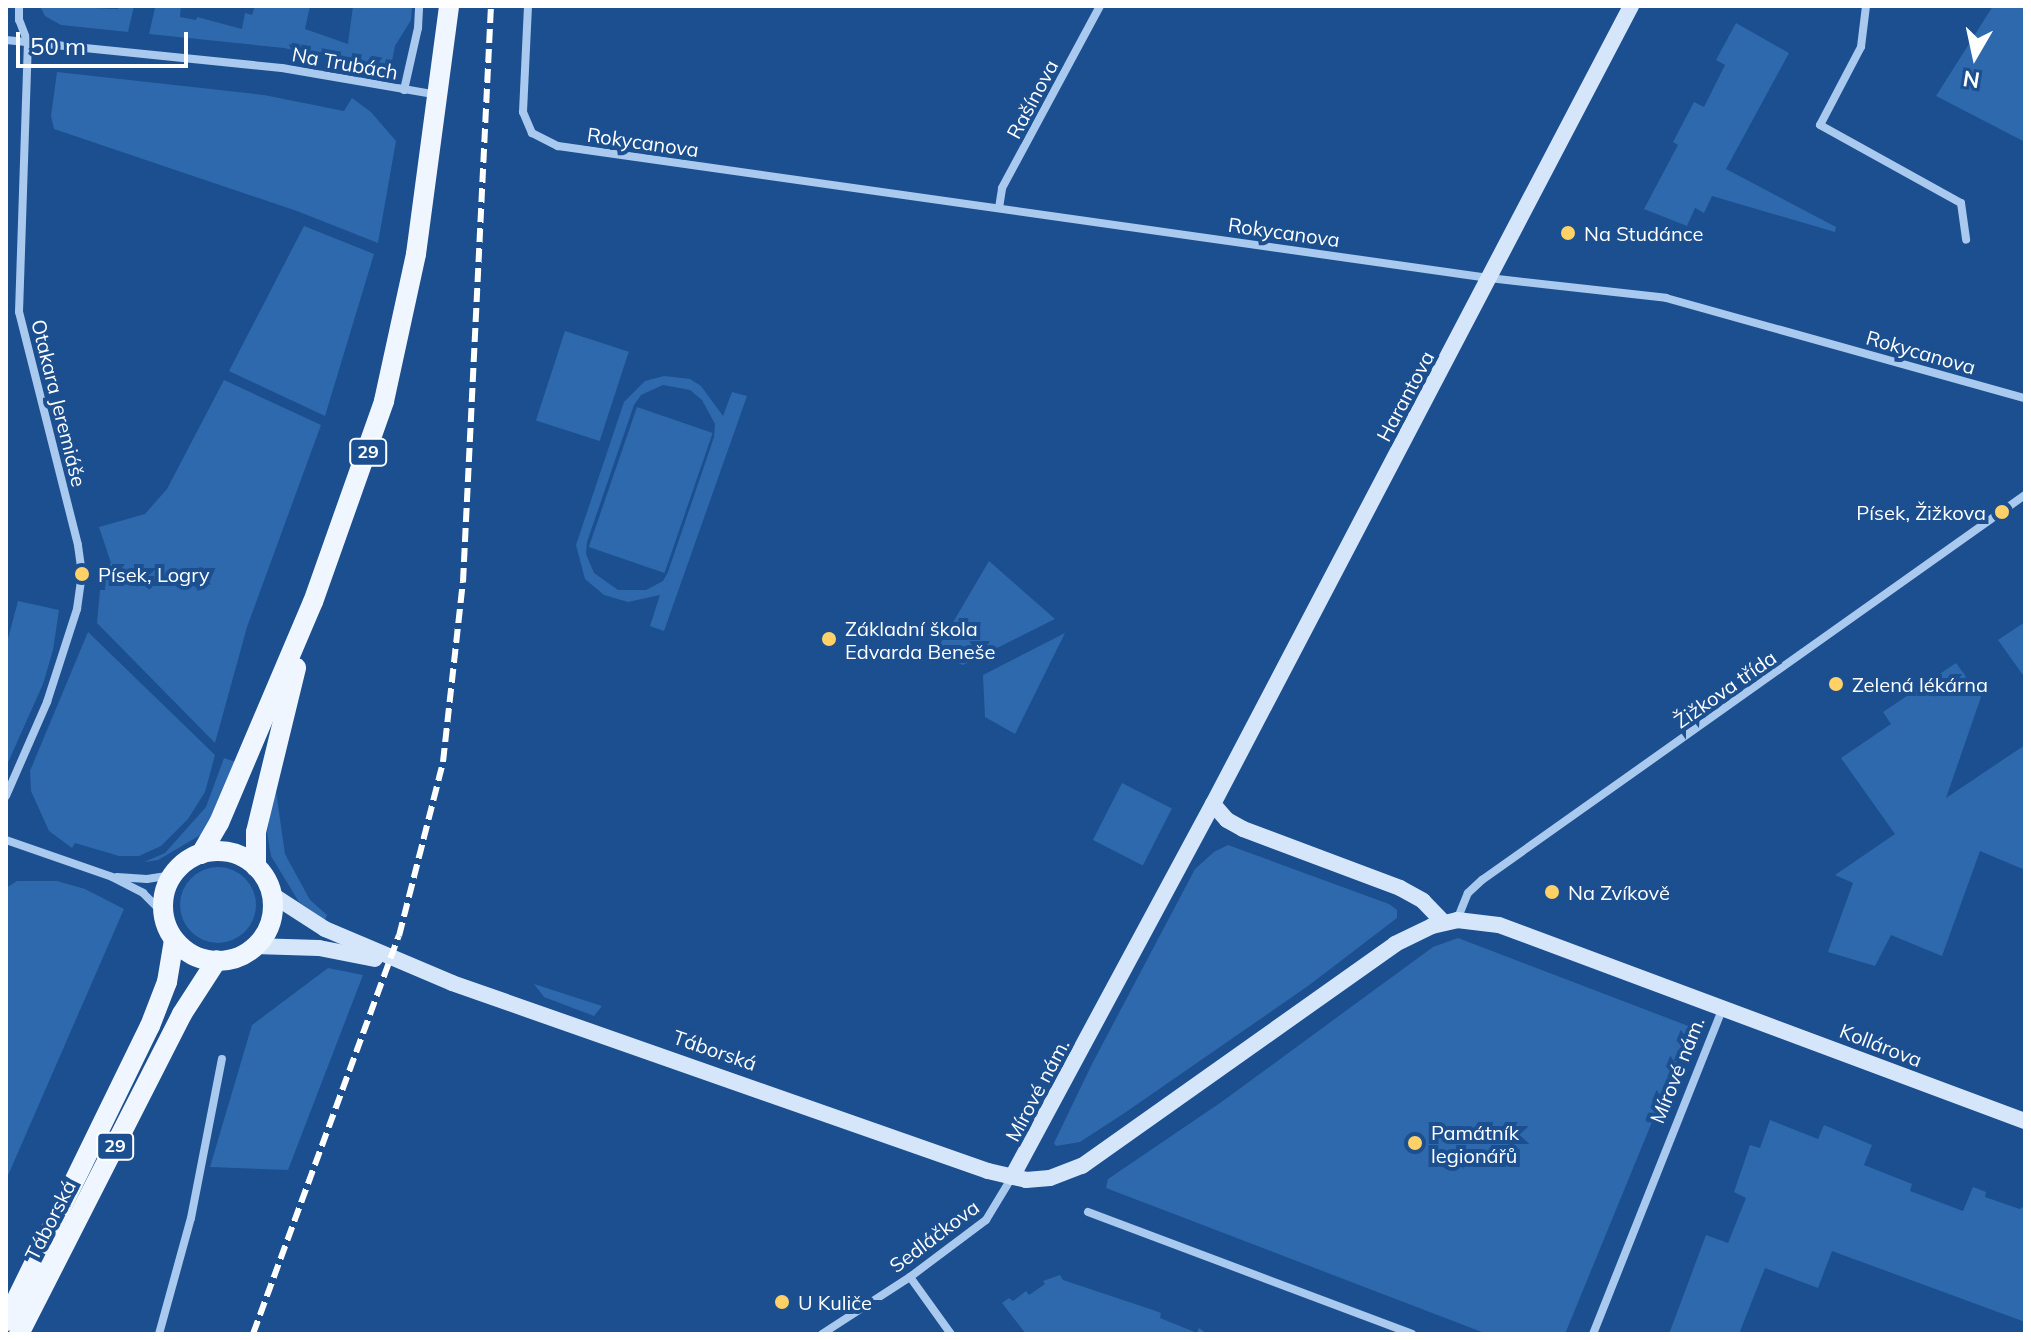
<!DOCTYPE html>
<meta charset="utf-8">
<style>
body{margin:0}
#map{position:relative;width:2031px;height:1340px;overflow:hidden;background:#1b4f8f;font-family:Mulish,sans-serif}
div>[style]{position:absolute}
[style*='--x']{left:calc(var(--x)*1px);top:calc(var(--y)*1px);width:calc(var(--w)*1px);rotate:calc(var(--a)*1deg)}
.green>*{inset:0;background:#2e69ad;transform-origin:0 0}
.round{border-radius:50%}
.street>*{height:8px;margin:-4px;padding:0 4px;transform-origin:4px;border-radius:4px;background:#a9c9ee}
.secondary>*{height:16px;margin:-8px;padding:0 8px;transform-origin:8px;border-radius:8px;background:#d6e6fa}
.primary>*{height:20px;margin:-10px;padding:0 10px;transform-origin:10px;border-radius:10px;background:#f0f6ff}
.primary>.ring{margin:-10px;padding:0;box-sizing:content-box;background:none;border:20px solid #f0f6ff;border-radius:50%}
.rail>*{height:6px;margin-top:-3px;transform-origin:0;background:repeating-linear-gradient(90deg,#fff 0 14px,transparent 0 20px)}
.dots>*{width:22px;height:22px;translate:-50% -50%;box-sizing:border-box;border:4px solid #1b4f8f;border-radius:50%}
span{translate:-50% -50%;white-space:nowrap;text-align:center;line-height:1.15;-webkit-text-stroke:8px #1b4f8f;paint-order:stroke}
.shield-label span{padding:2px 6px;background:#1b4f8f;border:2px solid;border-radius:6px;-webkit-text-stroke-width:0}
.shield-label{font-size:18px;color:#fff;font-weight:700}
.street-label{font-size:20px;color:#fff}
.poi-label{font-size:20px;color:#fff}
.left{translate:0 -50%;text-align:left}
.right{translate:-100% -50%;text-align:right}
.frame{position:absolute;inset:0;border:8px solid #fff;pointer-events:none}
.north{position:absolute;left:1935px;top:16px;width:80px;height:80px;-webkit-text-stroke:6px #1b4f8f;paint-order:stroke;rotate:189deg;font-size:22px;font-weight:700;line-height:32px;text-align:center;color:#fff}
.north::after{content:'';display:block;margin:auto;width:28px;height:36px;background:#fff;clip-path:polygon(50% 0,100% 100%,50% 72%,0 100%)}
.scale{position:absolute;left:16px;top:32px;width:172px;height:36px;box-sizing:border-box;border:4px solid #fff;border-top:0;padding-left:10px;font-size:24px;line-height:28px;white-space:nowrap;color:#fff;-webkit-text-stroke:6px #1b4f8f;paint-order:stroke}
</style>
<div id="map">
<div class="green">
<div style="clip-path:polygon(40px 6px,118px 9px,119px 6px,134px 6px,128px 32px,61px 25px,45px 16px)"></div>
<div style="clip-path:polygon(151px 6px,181px 6px,180px 17px,196px 20px,197px 17px,242px 29px,245px 13px,252px 15px,255px 6px,310px 6px,305px 29px,348px 44px,353px 6px,412px 6px,411px 20px,395px 46px,390px 71px,284px 48px,149px 34px,155px 8px)"></div>
<div style="clip-path:polygon(1993px 6px,2025px 6px,2025px 142px,1936px 96px)"></div>
<div style="clip-path:polygon(1736px 23px,1789px 53px,1726px 169px,1836px 227px,1835px 232px,1712px 196px,1704px 213px,1695px 208px,1687px 226px,1644px 209px,1678px 145px,1673px 142px,1694px 102px,1704px 107px,1725px 65px,1716px 60px)"></div>
<div style="clip-path:polygon(57px 72px,264px 95px,344px 111px,352px 98px,371px 112px,396px 141px,378px 243px,297px 211px,54px 129px,51px 116px)"></div>
<div style="clip-path:polygon(304px 226px,374px 254px,325px 416px,229px 371px)"></div>
<div style="left:565px;top:331px;width:67px;height:94px;rotate:18deg"></div>
<div style="clip-path:polygon(evenodd,664px 376px,690px 379px,701px 386px,723px 416px,732px 392px,747px 396px,664px 631px,650px 626px,660px 595px,628px 602px,604px 595px,585px 579px,576px 545px,624px 402px,645px 381px,664px 376px,663px 385px,690px 390px,702px 400px,715px 424px,714px 437px,668px 572px,663px 581px,646px 590px,618px 590px,594px 573px,586px 554px,587px 542px,634px 405px,641px 395px,663px 385px)"></div>
<div style="clip-path:polygon(224px 380px,321px 425px,247px 627px,215px 743px,97px 623px,100px 590px,105px 590px,106px 570px,111px 563px,99px 527px,145px 514px,167px 489px)"></div>
<div style="left:637px;top:407px;width:80px;height:148px;rotate:19deg"></div>
<div style="clip-path:polygon(989px 561px,1055px 619px,963px 665px,935px 653px)"></div>
<div style="clip-path:polygon(18px 601px,59px 610px,53px 650px,43px 684px,6px 767px,6px 646px)"></div>
<div style="clip-path:polygon(2025px 622px,2025px 678px,1998px 640px)"></div>
<div style="clip-path:polygon(88px 632px,215px 755px,205px 792px,188px 819px,161px 846px,139px 856px,119px 856px,75px 843px,72px 848px,49px 831px,31px 791px,30px 771px)"></div>
<div style="clip-path:polygon(1065px 633px,1015px 734px,985px 717px,983px 675px)"></div>
<div style="clip-path:polygon(1956px 663px,1981px 697px,1946px 798px,2025px 745px,2025px 870px,1980px 851px,1942px 956px,1891px 935px,1875px 966px,1828px 952px,1853px 883px,1835px 875px,1895px 834px,1841px 758px,1891px 724px,1883px 712px)"></div>
<div style="clip-path:polygon(224px 758px,236px 762px,204px 833px,158px 860px,144px 862px,165px 853px,206px 807px)"></div>
<div style="left:1122px;top:783px;width:56px;height:64px;rotate:27deg"></div>
<div style="clip-path:polygon(275px 784px,285px 854px,310px 900px,327px 915px,325px 920px,299px 902px,271px 856px,267px 833px)"></div>
<div style="clip-path:polygon(1228px 845px,1389px 904px,1397px 910px,1397px 918px,1308px 986px,1126px 1112px,1080px 1142px,1056px 1146px,1054px 1143px,1092px 1064px,1195px 869px,1214px 852px)"></div>
<div class="round" style="left:180px;top:867px;width:76px;height:76px"></div>
<div style="clip-path:polygon(17px 881px,57px 881px,85px 889px,124px 909px,6px 1180px,6px 888px)"></div>
<div style="clip-path:polygon(1458px 938px,1691px 1027px,1565px 1334px,1487px 1334px,1106px 1188px,1108px 1179px,1220px 1103px,1433px 947px)"></div>
<div style="clip-path:polygon(328px 968px,363px 975px,288px 1170px,210px 1167px,252px 1025px)"></div>
<div style="clip-path:polygon(534px 984px,602px 1006px,594px 1016px,544px 997px)"></div>
<div style="clip-path:polygon(1770px 1120px,1818px 1139px,1824px 1125px,1872px 1145px,1864px 1165px,1912px 1184px,1910px 1191px,1963px 1211px,1973px 1187px,1986px 1192px,1985px 1197px,2008px 1205px,2020px 1209px,2025px 1205px,2025px 1322px,1832px 1251px,1818px 1288px,1765px 1268px,1739px 1334px,1669px 1334px,1706px 1235px,1728px 1243px,1746px 1198px,1734px 1192px,1750px 1145px,1760px 1148px)"></div>
<div style="clip-path:polygon(1060px 1275px,1063px 1280px,1153px 1310px,1161px 1313px,1160px 1318px,1197px 1333px,1199px 1328px,1207px 1334px,1026px 1334px,1002px 1303px,1009px 1298px,1013px 1301px,1026px 1291px,1029px 1295px,1045px 1284px,1043px 1281px)"></div>
</div>
<div class="street">
<div style="--x:528;--y:6;--w:106;--a:92.7"></div>
<div style="--x:523;--y:112;--w:23;--a:67"></div>
<div style="--x:532;--y:133;--w:29;--a:27"></div>
<div style="--x:558;--y:146;--w:940;--a:8.07"></div>
<div style="--x:1489;--y:278;--w:178;--a:6.4"></div>
<div style="--x:1666;--y:298;--w:373;--a:15.6"></div>
<div style="--x:1866;--y:6;--w:41;--a:97"></div>
<div style="--x:1861;--y:47;--w:88;--a:117.7"></div>
<div style="--x:1820;--y:125;--w:161;--a:29"></div>
<div style="--x:1961;--y:203;--w:37;--a:82"></div>
<div style="--x:6;--y:40;--w:277;--a:5.8"></div>
<div style="--x:282;--y:68;--w:158;--a:9.8"></div>
<div style="--x:404;--y:90;--w:64;--a:-77.3"></div>
<div style="--x:418;--y:28;--w:22;--a:-87"></div>
<div style="--x:999;--y:208;--w:20;--a:-81"></div>
<div style="--x:1002;--y:188;--w:207;--a:-61.7"></div>
<div style="--x:6;--y:796;--w:103;--a:-66.4"></div>
<div style="--x:47;--y:702;--w:98;--a:-72.1"></div>
<div style="--x:77;--y:609;--w:35;--a:-82"></div>
<div style="--x:82;--y:574;--w:29;--a:-98"></div>
<div style="--x:78;--y:545;--w:240;--a:-104.2"></div>
<div style="--x:19;--y:312;--w:269;--a:-88.1"></div>
<div style="--x:28;--y:43;--w:25;--a:-111"></div>
<div style="--x:19;--y:20;--w:14;--a:-90"></div>
<div style="--x:6;--y:840;--w:112;--a:19.2"></div>
<div style="--x:112;--y:877;--w:35;--a:27"></div>
<div style="--x:143;--y:893;--w:28;--a:45"></div>
<div style="--x:117;--y:877;--w:30;--a:4"></div>
<div style="--x:147;--y:879;--w:25;--a:-9"></div>
<div style="--x:1457;--y:920;--w:29;--a:-68"></div>
<div style="--x:1468;--y:893;--w:19;--a:-43"></div>
<div style="--x:1482;--y:880;--w:666;--a:-35.34"></div>
<div style="--x:1088;--y:1212;--w:346;--a:20.6"></div>
<div style="--x:910;--y:1277;--w:70;--a:54.3"></div>
<div style="--x:159;--y:1334;--w:120;--a:-74.6"></div>
<div style="--x:191;--y:1218;--w:162;--a:-79"></div>
<div style="--x:822;--y:1334;--w:105;--a:-32.9"></div>
<div style="--x:910;--y:1277;--w:95;--a:-36.9"></div>
<div style="--x:986;--y:1220;--w:50;--a:-58.8"></div>
<div style="--x:1593;--y:1334;--w:351;--a:-68.3"></div>
</div>
<div class="secondary">
<div style="--x:1213;--y:804;--w:21;--a:49"></div>
<div style="--x:1227;--y:820;--w:18;--a:29"></div>
<div style="--x:1243;--y:829;--w:168;--a:20.6"></div>
<div style="--x:1400;--y:888;--w:26;--a:29"></div>
<div style="--x:1423;--y:901;--w:29;--a:46"></div>
<div style="--x:274;--y:896;--w:61;--a:32.9"></div>
<div style="--x:325;--y:929;--w:138;--a:23"></div>
<div style="--x:452;--y:983;--w:568;--a:19.33"></div>
<div style="--x:988;--y:1171;--w:39;--a:13"></div>
<div style="--x:1026;--y:1180;--w:24;--a:-5"></div>
<div style="--x:1050;--y:1178;--w:34;--a:-21"></div>
<div style="--x:1082;--y:1166;--w:384;--a:-35.3"></div>
<div style="--x:1395;--y:944;--w:41;--a:-25.9"></div>
<div style="--x:1432;--y:926;--w:26;--a:-13"></div>
<div style="--x:1457;--y:920;--w:42;--a:6.8"></div>
<div style="--x:1499;--y:925;--w:561;--a:20.44"></div>
<div style="--x:254;--y:946;--w:65;--a:1.8"></div>
<div style="--x:319;--y:948;--w:57;--a:11.1"></div>
<div style="--x:1012;--y:1177;--w:424;--a:-61.7"></div>
<div style="--x:1213;--y:804;--w:901;--a:-62.35"></div>
</div>
<div class="primary">
<div class="ring" style="left:163px;top:851px;width:90px;height:90px"></div>
<div style="--x:201;--y:854;--w:36;--a:-60"></div>
<div style="--x:219;--y:823;--w:240;--a:-67"></div>
<div style="--x:313;--y:602;--w:213;--a:-70.5"></div>
<div style="--x:384;--y:401;--w:150;--a:-77.7"></div>
<div style="--x:416;--y:254;--w:250;--a:-82.4"></div>
<div style="--x:256;--y:867;--w:35;--a:-90"></div>
<div style="--x:256;--y:832;--w:169;--a:-76.3"></div>
<div style="--x:6;--y:1321;--w:328;--a:-64"></div>
<div style="--x:150;--y:1026;--w:47;--a:-68.9"></div>
<div style="--x:167;--y:982;--w:43;--a:-80.5"></div>
<div style="--x:19;--y:1334;--w:359;--a:-63"></div>
<div style="--x:182;--y:1014;--w:64;--a:-57.1"></div>
</div>
<div class="rail">
<div style="--x:253;--y:1334;--w:424;--a:-69.9"></div>
<div style="--x:399;--y:936;--w:179;--a:-75.8"></div>
<div style="--x:443;--y:762;--w:181;--a:-83.7"></div>
<div style="--x:463;--y:582;--w:577;--a:-87.22"></div>
</div>
<div class="dots">
<div style="left:1568px;top:233px;background:#ffd166"></div>
<div style="left:2002px;top:512px;background:#ffd166"></div>
<div style="left:82px;top:574px;background:#ffd166"></div>
<div style="left:829px;top:639px;background:#ffd166"></div>
<div style="left:1836px;top:684px;background:#ffd166"></div>
<div style="left:1552px;top:892px;background:#ffd166"></div>
<div style="left:1415px;top:1143px;background:#ffd166"></div>
<div style="left:782px;top:1302px;background:#ffd166"></div>
</div>
<div class="shield-label">
<span style="left:368px;top:452px">29</span>
<span style="left:115px;top:1146px">29</span>
</div>
<div class="street-label">
<span style="left:345px;top:63px;rotate:10deg">Na Trubách</span>
<span style="left:1032px;top:99px;rotate:-62deg">Rašínova</span>
<span style="left:643px;top:142px;rotate:8deg">Rokycanova</span>
<span style="left:1284px;top:232px;rotate:8deg">Rokycanova</span>
<span style="left:1921px;top:352px;rotate:16deg">Rokycanova</span>
<span style="left:1405px;top:396px;rotate:-62deg">Harantova</span>
<span style="left:59px;top:403px;rotate:76deg">Otakara Jeremiáše</span>
<span style="left:1725px;top:689px;rotate:-35deg">Žižkova třída</span>
<span style="left:1881px;top:1045px;rotate:21deg">Kollárova</span>
<span style="left:715px;top:1050px;rotate:19deg">Táborská</span>
<span style="left:1677px;top:1070px;rotate:-68deg">Mírové nám.</span>
<span style="left:1037px;top:1090px;rotate:-62deg">Mírové nám.</span>
<span style="left:50px;top:1220px;rotate:-63deg">Táborská</span>
<span style="left:934px;top:1236px;rotate:-37deg">Sedláčkova</span>
</div>
<div class="poi-label">
<span class="left" style="left:1584px;top:233px">Na Studánce</span>
<span class="right" style="left:1986px;top:512px">Písek, Žižkova</span>
<span class="left" style="left:98px;top:574px">Písek, Logry</span>
<span class="left" style="left:845px;top:640px">Základní škola<br>Edvarda Beneše</span>
<span class="left" style="left:1852px;top:684px">Zelená lékárna</span>
<span class="left" style="left:1568px;top:892px">Na Zvíkově</span>
<span class="left" style="left:1431px;top:1144px">Památník<br>legionářů</span>
<span class="left" style="left:798px;top:1302px">U Kuliče</span>
</div>
<div class="frame"></div>
<div class="north">N</div>
<div class="scale">50 m</div>
</div>
